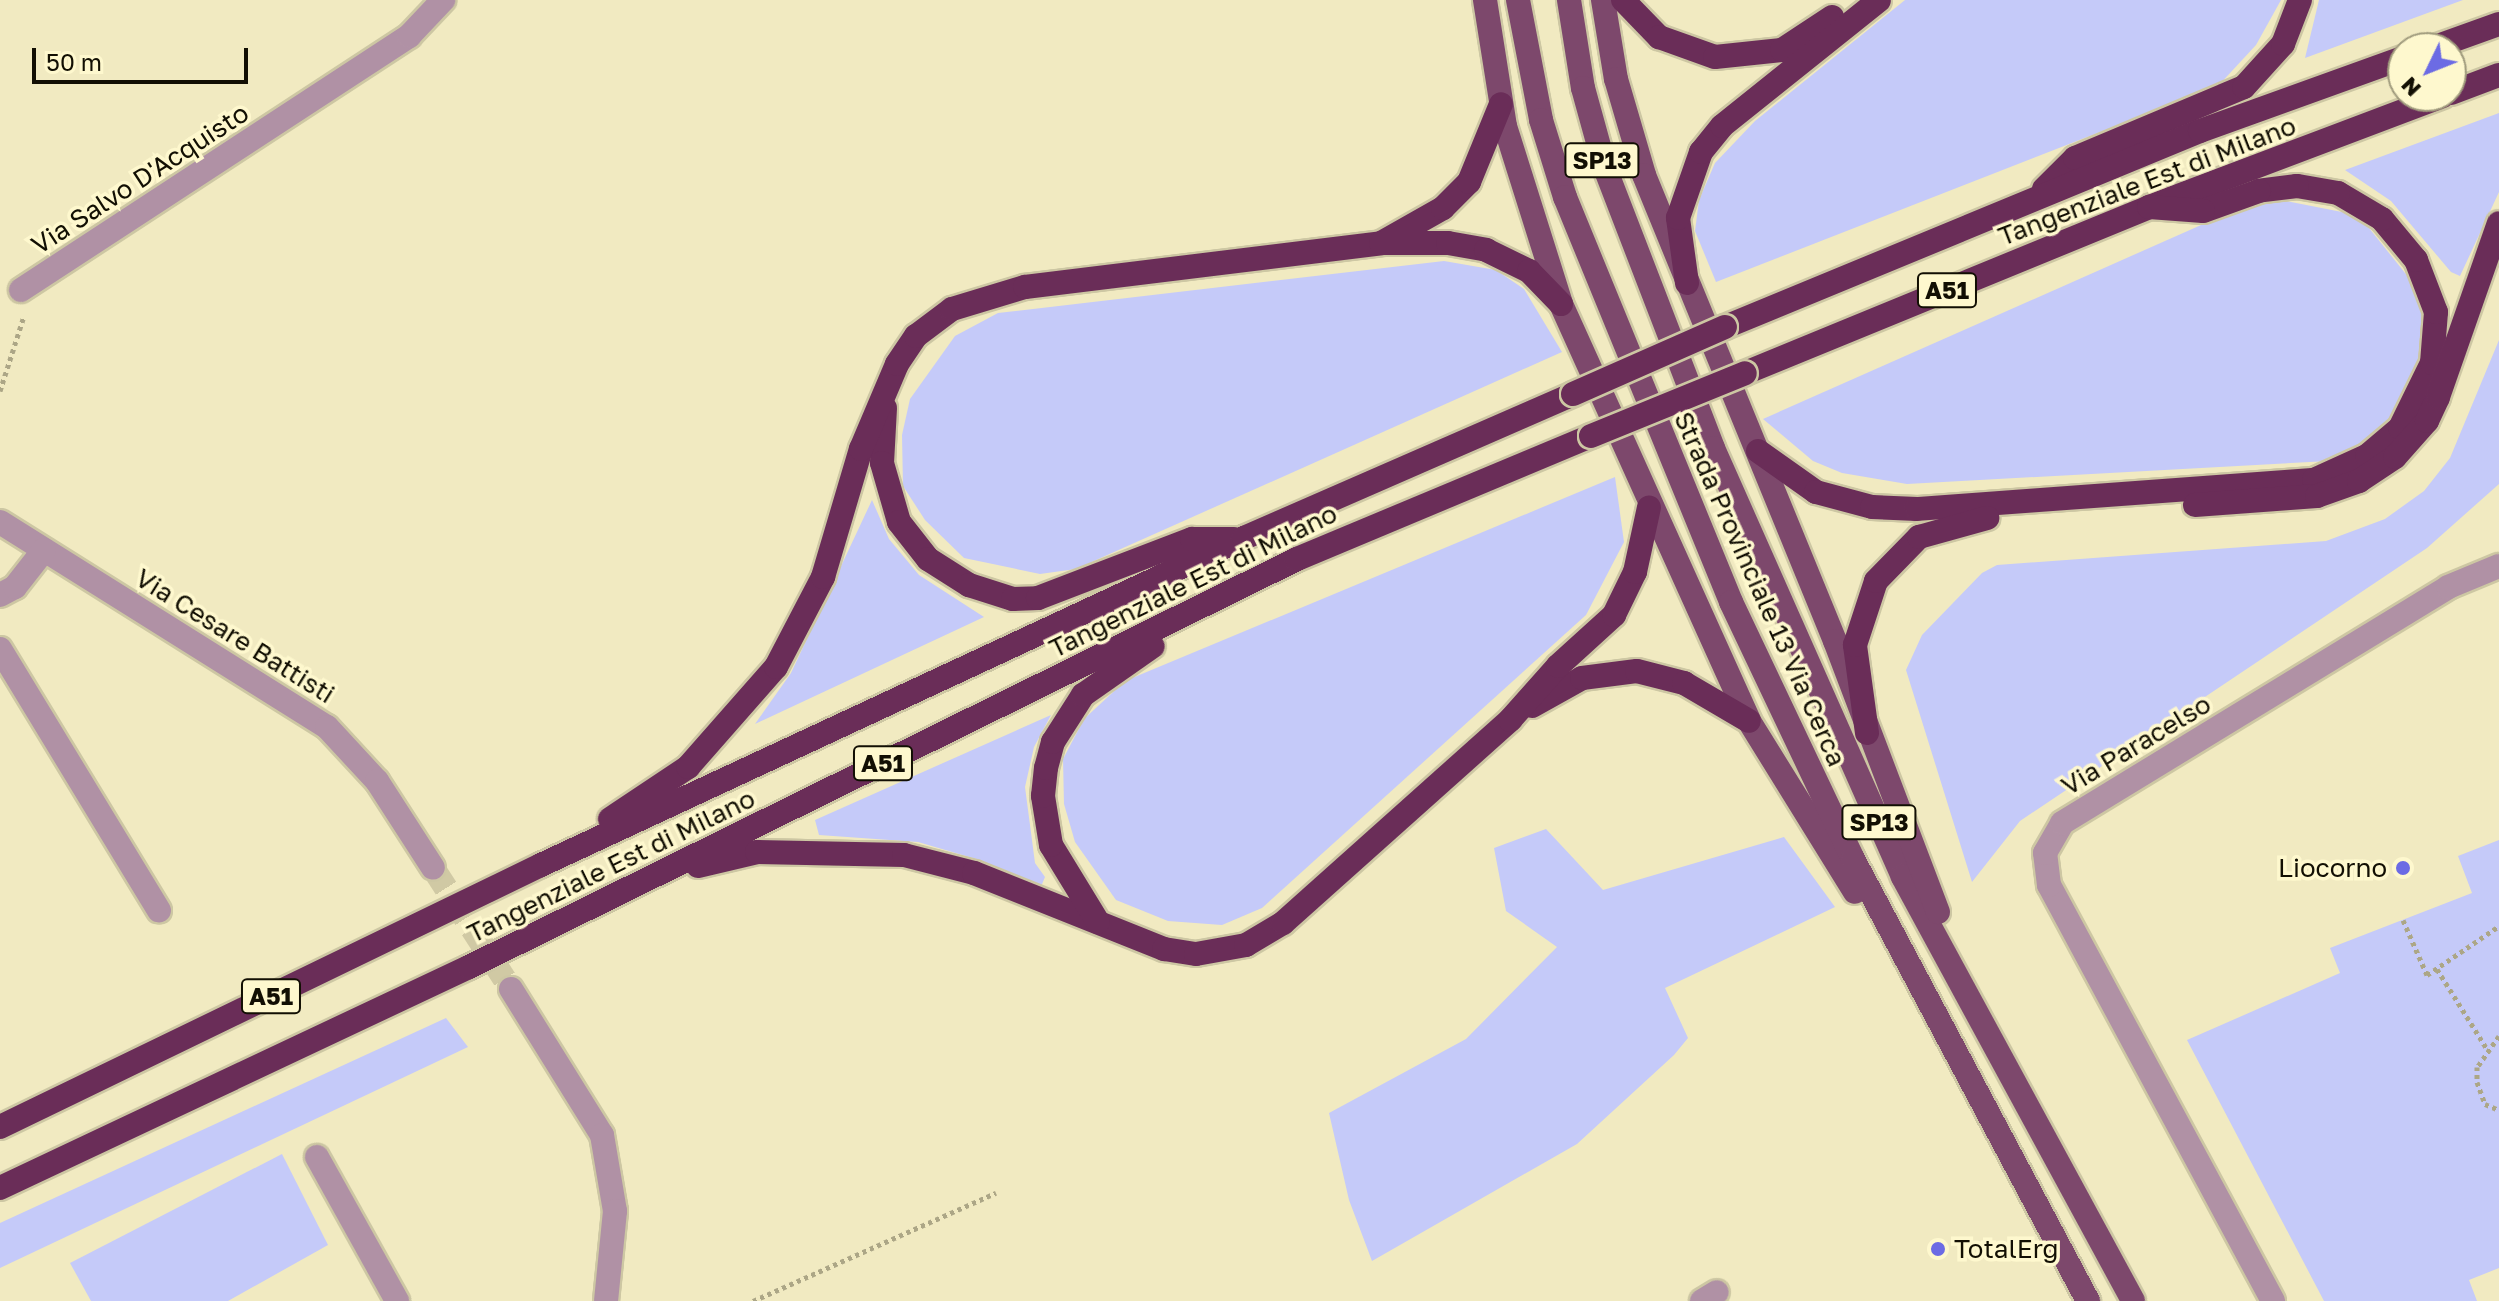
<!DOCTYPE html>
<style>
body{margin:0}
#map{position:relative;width:2499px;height:1301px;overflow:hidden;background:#f1eac1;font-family:"Golos Text",sans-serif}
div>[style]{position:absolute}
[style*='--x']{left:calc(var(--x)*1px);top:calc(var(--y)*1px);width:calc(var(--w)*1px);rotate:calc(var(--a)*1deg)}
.green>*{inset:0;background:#c5caf9}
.minor-tunnel>*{height:24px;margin-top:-12px;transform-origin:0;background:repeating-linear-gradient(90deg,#d0c9a4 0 24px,transparent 0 36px)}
.path>*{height:5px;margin-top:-2.5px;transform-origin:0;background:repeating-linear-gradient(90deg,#aca686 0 4px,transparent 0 8px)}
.roads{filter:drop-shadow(2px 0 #cdc7a3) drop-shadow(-2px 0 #cdc7a3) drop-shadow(0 2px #cdc7a3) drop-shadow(0 -2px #cdc7a3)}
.minor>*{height:24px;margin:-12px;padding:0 12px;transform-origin:12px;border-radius:12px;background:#b091a5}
.major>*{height:24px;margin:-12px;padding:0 12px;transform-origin:12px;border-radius:12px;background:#7d486c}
.highway>*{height:24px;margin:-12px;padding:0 12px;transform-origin:12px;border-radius:12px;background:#6a2d58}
.bridges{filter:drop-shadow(2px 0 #cdc7a3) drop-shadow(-2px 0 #cdc7a3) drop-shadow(0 2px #cdc7a3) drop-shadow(0 -2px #cdc7a3)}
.highway-bridge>*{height:24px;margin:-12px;padding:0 12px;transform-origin:12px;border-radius:12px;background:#6a2d58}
.dots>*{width:22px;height:22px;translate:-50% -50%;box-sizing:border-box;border:4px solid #fef8ce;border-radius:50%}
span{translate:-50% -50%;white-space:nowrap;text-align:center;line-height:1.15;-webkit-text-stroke:7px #fef8ce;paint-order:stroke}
.shield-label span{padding:2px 6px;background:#fef8ce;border:2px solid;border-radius:6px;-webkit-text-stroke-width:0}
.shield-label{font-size:24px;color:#120f03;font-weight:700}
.street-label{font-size:26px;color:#120f03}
.poi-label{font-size:26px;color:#120f03}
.right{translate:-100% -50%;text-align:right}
.left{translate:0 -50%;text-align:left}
.north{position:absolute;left:2387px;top:32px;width:80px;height:80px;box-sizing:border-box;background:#fef8ce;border:2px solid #a09b7d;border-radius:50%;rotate:227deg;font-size:22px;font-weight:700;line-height:32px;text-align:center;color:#120f03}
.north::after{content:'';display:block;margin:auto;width:28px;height:36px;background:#6c6be4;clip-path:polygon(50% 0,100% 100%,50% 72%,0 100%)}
.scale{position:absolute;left:32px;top:48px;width:216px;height:36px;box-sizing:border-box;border:4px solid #120f03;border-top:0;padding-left:10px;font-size:24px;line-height:28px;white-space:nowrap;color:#120f03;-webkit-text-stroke:6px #fef8ce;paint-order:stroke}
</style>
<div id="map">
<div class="green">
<div style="clip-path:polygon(1905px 0,2281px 0,2256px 45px,2218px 86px,1716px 282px,1695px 231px,1699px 200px,1715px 163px,1755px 121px)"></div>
<div style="clip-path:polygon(2319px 0,2463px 0,2305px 58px)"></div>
<div style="clip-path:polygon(2499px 113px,2499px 192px,2460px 276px,2451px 272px,2391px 201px,2345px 170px)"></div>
<div style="clip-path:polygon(2281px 200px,2347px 213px,2369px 228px,2413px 283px,2425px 319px,2418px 373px,2396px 411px,2366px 441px,2329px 461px,1907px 484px,1842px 473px,1813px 461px,1763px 419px,2226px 214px)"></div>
<div style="clip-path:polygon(1444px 261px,1496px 270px,1524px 289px,1562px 352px,1076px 569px,1040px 574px,964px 558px,925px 520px,903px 486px,902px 435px,910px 399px,955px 336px,998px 313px)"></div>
<div style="clip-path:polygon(2499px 340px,2499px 484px,2427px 548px,2020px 821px,1972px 882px,1906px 670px,1922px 635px,1982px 573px,1997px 565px,2326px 541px,2385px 519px,2424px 491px,2450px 458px)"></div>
<div style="clip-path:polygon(1615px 477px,1624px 542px,1586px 615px,1262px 908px,1222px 925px,1168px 921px,1116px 900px,1075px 842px,1064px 804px,1063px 759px,1084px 719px,1125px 681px)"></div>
<div style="clip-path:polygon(872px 500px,889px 539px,919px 575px,984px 617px,755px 724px,791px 673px)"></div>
<div style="clip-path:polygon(1051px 715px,1034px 747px,1025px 787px,1035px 863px,1045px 877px,1040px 889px,983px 861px,918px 842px,819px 835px,815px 820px)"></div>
<div style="clip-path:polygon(1546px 829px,1603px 890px,1784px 837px,1835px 907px,1665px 988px,1688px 1038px,1674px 1055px,1577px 1144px,1372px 1261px,1349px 1200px,1329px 1113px,1466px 1039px,1557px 947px,1506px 911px,1494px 848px)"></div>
<div style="clip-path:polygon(2499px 840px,2499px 1268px,2469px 1280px,2477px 1301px,2324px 1301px,2187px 1040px,2340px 973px,2330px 948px,2472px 893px,2458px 856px)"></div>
<div style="clip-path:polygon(446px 1018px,468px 1047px,0 1268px,0 1223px)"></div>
<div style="clip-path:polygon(282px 1154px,328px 1245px,228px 1301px,91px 1301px,70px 1263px)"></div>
</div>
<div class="minor-tunnel">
<div style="--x:433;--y:868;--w:144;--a:57.2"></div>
</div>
<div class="path">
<div style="--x:0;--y:391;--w:79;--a:-72.3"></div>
<div style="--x:2403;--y:920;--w:60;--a:66.4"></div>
<div style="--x:2427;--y:975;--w:87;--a:-34.2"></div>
<div style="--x:2437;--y:969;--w:94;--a:58"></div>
<div style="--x:2499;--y:1036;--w:38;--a:125"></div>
<div style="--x:2477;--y:1067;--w:15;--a:90"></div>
<div style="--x:2477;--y:1082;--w:23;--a:70"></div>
<div style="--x:2485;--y:1104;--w:15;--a:23"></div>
<div style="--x:753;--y:1301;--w:266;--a:-24"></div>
</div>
<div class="roads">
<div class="minor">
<div style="--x:21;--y:290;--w:464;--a:-33.2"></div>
<div style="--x:409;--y:36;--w:50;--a:-46.6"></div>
<div style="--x:0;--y:522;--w:386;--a:32.1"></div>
<div style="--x:327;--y:727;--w:74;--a:47.2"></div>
<div style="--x:377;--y:781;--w:103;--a:57.2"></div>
<div style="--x:0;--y:595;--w:17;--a:-28"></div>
<div style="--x:15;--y:587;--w:47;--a:-51.9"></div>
<div style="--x:0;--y:649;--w:306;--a:58.7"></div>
<div style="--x:511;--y:989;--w:172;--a:58.1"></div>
<div style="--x:602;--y:1135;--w:77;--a:80.3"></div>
<div style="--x:615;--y:1211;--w:90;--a:95.7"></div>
<div style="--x:317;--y:1157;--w:165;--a:60.9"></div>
<div style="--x:1702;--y:1301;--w:17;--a:-31"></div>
<div style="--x:2273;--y:1301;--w:472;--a:-118.3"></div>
<div style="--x:2049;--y:885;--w:32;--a:-97"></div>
<div style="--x:2045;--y:853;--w:34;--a:-60"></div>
<div style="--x:2062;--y:823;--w:452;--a:-31.4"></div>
<div style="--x:2448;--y:587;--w:55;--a:-22.4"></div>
</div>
<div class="major">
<div style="--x:1485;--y:0;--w:128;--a:81"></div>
<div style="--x:1505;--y:126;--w:187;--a:72.5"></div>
<div style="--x:1561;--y:304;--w:457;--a:65.7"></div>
<div style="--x:1749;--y:721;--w:201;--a:58.2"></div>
<div style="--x:1518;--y:0;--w:122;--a:79.1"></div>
<div style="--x:1541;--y:120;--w:81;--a:72.7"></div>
<div style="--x:1565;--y:197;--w:438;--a:67.7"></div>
<div style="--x:1731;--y:602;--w:284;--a:64.6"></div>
<div style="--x:1853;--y:859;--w:501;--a:62"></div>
<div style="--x:1569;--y:0;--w:89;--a:81"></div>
<div style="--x:1583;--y:88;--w:83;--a:74.6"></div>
<div style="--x:1605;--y:168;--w:300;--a:68.9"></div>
<div style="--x:1713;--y:448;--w:469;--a:66.1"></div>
<div style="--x:1903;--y:877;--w:482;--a:61.5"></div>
<div style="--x:1603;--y:0;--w:80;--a:80.7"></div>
<div style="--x:1616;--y:79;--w:100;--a:73.7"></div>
<div style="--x:1644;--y:175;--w:504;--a:67.71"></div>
<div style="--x:1835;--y:641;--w:290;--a:69.2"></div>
</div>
<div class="highway">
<div style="--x:1623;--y:0;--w:52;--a:45.8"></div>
<div style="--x:1659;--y:37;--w:59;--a:19.7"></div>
<div style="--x:1715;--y:57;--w:67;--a:-6"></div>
<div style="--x:1782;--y:50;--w:60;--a:-33.4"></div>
<div style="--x:2432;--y:48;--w:71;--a:-19.7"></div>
<div style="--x:2451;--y:93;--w:51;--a:-20.6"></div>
<div style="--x:2044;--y:189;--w:44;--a:-45"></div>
<div style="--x:2075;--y:158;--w:183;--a:-22.8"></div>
<div style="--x:2244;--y:87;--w:58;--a:-47.8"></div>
<div style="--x:2283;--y:44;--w:47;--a:-68.9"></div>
<div style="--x:1383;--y:242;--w:69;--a:-29.5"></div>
<div style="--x:1443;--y:208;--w:37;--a:-45"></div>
<div style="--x:1469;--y:182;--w:84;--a:-67.7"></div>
<div style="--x:1687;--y:283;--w:66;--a:-97.9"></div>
<div style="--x:1678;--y:218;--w:70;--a:-70.8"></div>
<div style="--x:1701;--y:152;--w:33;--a:-51"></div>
<div style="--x:1722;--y:126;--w:201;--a:-38.7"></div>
<div style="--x:1725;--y:327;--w:514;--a:-22.42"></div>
<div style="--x:2200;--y:131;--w:216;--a:-19.8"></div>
<div style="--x:1745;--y:373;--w:437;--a:-22.3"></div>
<div style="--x:2149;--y:207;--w:314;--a:-20.7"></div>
<div style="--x:885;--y:408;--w:55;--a:93.1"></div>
<div style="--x:882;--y:463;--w:61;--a:73.9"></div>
<div style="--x:899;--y:522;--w:47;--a:51.9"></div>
<div style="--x:928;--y:559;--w:49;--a:32.4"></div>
<div style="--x:969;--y:585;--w:46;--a:17.7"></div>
<div style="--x:1013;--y:599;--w:25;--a:-2"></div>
<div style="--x:1038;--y:598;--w:165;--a:-21"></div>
<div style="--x:1192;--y:539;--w:42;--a:0"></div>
<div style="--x:1758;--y:451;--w:71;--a:35.3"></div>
<div style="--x:1816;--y:492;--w:58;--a:15"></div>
<div style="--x:1872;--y:507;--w:45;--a:2.5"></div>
<div style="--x:1917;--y:509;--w:398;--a:-4.2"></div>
<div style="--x:2314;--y:480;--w:58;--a:-24.4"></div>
<div style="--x:2367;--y:456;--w:43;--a:-40.3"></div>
<div style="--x:2400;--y:428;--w:72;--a:-63.8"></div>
<div style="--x:2432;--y:363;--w:51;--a:-85.5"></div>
<div style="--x:2436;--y:312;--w:56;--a:-111"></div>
<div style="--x:2416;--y:260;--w:53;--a:-129.7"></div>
<div style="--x:2382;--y:219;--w:51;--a:-149.4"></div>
<div style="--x:2338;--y:193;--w:42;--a:-170.3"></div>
<div style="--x:2297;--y:186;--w:38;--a:173"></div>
<div style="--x:2259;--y:191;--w:59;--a:160.3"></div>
<div style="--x:2203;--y:211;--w:54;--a:-175.8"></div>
<div style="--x:2195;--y:505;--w:122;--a:-4.2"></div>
<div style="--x:2317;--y:496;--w:45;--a:-19.7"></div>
<div style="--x:2359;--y:481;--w:43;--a:-33.7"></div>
<div style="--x:2395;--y:457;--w:48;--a:-48.4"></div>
<div style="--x:2427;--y:421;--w:26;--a:-65"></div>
<div style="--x:2438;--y:397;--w:184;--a:-70.7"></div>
<div style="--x:1532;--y:706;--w:57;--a:-29.2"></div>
<div style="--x:1582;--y:678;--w:55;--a:-7.3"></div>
<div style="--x:1637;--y:671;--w:49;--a:14.3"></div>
<div style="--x:1684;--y:683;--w:75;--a:30.3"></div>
<div style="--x:1867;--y:733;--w:89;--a:-97.8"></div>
<div style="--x:1855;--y:645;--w:67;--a:-71.8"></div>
<div style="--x:1876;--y:581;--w:62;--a:-45.7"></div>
<div style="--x:1919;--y:537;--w:71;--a:-15.6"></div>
<div style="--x:610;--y:819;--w:94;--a:-33.7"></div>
<div style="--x:688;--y:767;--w:133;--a:-48.7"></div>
<div style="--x:776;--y:667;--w:102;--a:-62.4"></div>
<div style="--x:823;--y:577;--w:134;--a:-73.5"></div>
<div style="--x:861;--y:449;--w:92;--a:-67"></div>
<div style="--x:897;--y:364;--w:34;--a:-56"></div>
<div style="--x:916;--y:336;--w:45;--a:-36.9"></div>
<div style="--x:952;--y:309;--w:76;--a:-16.8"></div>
<div style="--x:1025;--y:287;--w:359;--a:-7"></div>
<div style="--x:1381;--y:243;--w:67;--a:0"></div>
<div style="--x:1448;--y:243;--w:39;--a:10"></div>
<div style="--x:1486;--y:250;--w:48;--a:26"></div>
<div style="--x:1529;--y:271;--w:46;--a:45.9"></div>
<div style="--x:698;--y:866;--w:61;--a:-13.3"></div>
<div style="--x:757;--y:852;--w:147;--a:1.2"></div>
<div style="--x:904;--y:855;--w:72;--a:14.4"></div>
<div style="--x:974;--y:873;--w:205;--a:21.8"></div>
<div style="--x:1164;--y:949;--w:32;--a:9"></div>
<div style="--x:1196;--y:954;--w:51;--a:-10.2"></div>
<div style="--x:1246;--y:945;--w:43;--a:-30.7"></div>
<div style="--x:1283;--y:923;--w:305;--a:-41.8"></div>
<div style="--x:1510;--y:720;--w:72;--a:-48.4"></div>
<div style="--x:1558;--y:666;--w:76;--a:-42.3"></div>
<div style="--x:1614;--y:615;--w:48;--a:-64"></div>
<div style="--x:1635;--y:572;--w:66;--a:-77.8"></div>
<div style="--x:1098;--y:922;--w:90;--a:-121.4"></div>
<div style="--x:1051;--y:845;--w:50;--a:-99.3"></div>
<div style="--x:1043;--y:796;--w:28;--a:-84"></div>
<div style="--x:1046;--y:768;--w:27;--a:-75"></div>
<div style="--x:1053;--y:742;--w:56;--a:-57.4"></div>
<div style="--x:1083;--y:695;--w:85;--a:-35"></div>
<div style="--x:0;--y:1127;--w:601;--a:-25.84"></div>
<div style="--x:541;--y:865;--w:775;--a:-24.95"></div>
<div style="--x:1244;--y:538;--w:359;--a:-23.6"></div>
<div style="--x:0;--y:1188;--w:518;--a:-25.23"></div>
<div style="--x:469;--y:967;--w:923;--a:-26.23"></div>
<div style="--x:1297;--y:559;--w:319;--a:-22.7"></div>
</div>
</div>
<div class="bridges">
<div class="highway-bridge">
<div style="--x:1573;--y:394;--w:166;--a:-23.8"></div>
<div style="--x:1591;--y:436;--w:166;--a:-22.2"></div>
</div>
</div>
<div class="dots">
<div style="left:2403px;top:868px;background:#6c6be4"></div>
<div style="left:1938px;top:1249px;background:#6c6be4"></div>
</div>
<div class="shield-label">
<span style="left:1602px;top:160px">SP13</span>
<span style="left:1947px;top:290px">A51</span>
<span style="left:883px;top:763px">A51</span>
<span style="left:1879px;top:822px">SP13</span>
<span style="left:271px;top:996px">A51</span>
</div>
<div class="street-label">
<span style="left:140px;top:179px;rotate:-33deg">Via Salvo D'Acquisto</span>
<span style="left:2147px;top:181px;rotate:-21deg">Tangenziale Est di Milano</span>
<span style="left:1193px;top:581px;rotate:-26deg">Tangenziale Est di Milano</span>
<span style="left:1760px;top:589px;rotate:66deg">Strada Provinciale 13 Via Cerca</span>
<span style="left:235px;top:636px;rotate:32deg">Via Cesare Battisti</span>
<span style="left:2136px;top:745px;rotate:-31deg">Via Paracelso</span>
<span style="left:611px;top:866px;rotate:-26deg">Tangenziale Est di Milano</span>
</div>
<div class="poi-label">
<span class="right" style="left:2387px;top:868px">Liocorno</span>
<span class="left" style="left:1954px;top:1249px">TotalErg</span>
</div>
<div class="north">N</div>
<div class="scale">50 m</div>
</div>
